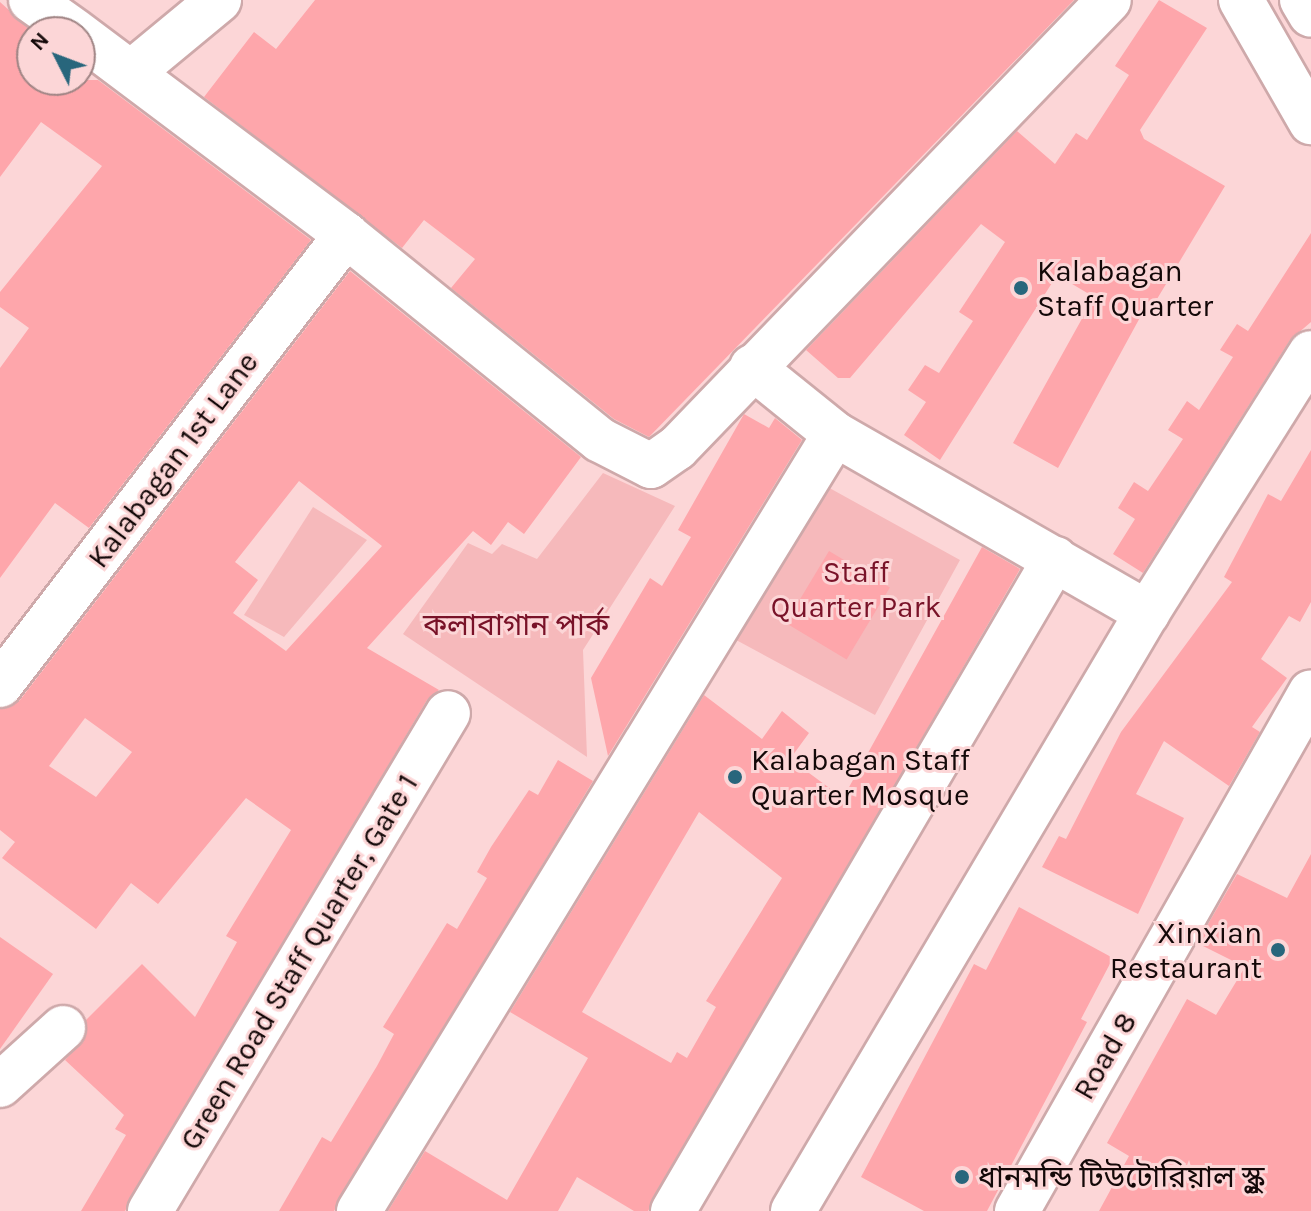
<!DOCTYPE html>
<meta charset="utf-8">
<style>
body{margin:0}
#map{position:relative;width:1311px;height:1211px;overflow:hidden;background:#fcd6d7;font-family:Karla,"Noto Sans Bengali",sans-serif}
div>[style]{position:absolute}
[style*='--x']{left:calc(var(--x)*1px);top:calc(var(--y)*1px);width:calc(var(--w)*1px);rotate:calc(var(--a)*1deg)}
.green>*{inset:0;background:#f6b9bb}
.building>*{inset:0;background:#fea6ab;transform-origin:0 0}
.roads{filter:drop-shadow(2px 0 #cea9aa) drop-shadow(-2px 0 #cea9aa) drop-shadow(0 2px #cea9aa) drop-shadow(0 -2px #cea9aa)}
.minor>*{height:44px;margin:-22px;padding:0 22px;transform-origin:22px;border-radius:22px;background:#fff}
.major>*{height:44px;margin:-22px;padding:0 22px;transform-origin:22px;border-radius:22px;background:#fff}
.dots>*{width:22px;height:22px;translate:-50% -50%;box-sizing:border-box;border:4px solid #fcd6d7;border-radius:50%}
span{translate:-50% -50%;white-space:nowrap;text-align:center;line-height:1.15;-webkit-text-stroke:6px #fcd6d7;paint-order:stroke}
.poi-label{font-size:30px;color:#130808}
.left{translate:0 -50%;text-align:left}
.right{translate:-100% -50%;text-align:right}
.street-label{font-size:30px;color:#130808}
.park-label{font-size:30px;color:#791228}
.north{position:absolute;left:16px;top:16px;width:80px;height:80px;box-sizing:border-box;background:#fcd6d7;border:2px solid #9f8484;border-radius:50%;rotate:312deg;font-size:22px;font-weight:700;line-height:32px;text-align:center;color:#130808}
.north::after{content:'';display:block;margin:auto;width:28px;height:36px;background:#28667c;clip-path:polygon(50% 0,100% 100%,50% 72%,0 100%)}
</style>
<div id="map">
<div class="green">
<div style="clip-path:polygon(603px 473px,675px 506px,583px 650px,587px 757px,403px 634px,468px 543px,492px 554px,502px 544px,537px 559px)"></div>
<div style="clip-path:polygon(824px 485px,960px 560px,875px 715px,725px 634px,783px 561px,784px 538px)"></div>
<div style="clip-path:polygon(313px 507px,367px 540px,284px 637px,244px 615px)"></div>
</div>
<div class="building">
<div style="clip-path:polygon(315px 0,1074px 0,649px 437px,614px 419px,451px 288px,475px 259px,424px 220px,402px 248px,204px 97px,254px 32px,276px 49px)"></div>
<div style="clip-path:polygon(1159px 0,1207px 28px,1140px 130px,1144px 139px,1225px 186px,1154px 304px,1149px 301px,1058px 468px,1013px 443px,1094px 297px,1057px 275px,940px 460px,904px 435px,926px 402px,908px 390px,925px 365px,939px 373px,957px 345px,973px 321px,959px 312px,1005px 242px,981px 224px,850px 378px,838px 378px,806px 350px,1017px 131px,1055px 164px,1076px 133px,1087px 140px,1129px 75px,1115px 66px)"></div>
<div style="clip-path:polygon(0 2px,32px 31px,32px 80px,98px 80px,311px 240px,89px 528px,55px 503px,0 578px,0 368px,29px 328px,0 307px,0 292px,102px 166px,41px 122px,0 177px)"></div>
<div style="clip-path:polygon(1311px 233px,1311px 322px,1290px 340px,1143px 573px,1113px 554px,1135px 519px,1118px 508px,1134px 482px,1148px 491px,1183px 439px,1168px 430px,1187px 401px,1199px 410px,1233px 357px,1220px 350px,1237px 324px,1248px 331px)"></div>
<div style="clip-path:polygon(evenodd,350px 271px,581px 457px,524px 534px,508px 522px,491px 545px,473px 531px,367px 648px,439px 690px,427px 700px,125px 1211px,81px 1211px,126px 1135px,115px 1129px,124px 1115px,65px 1060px,86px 1036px,86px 1020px,142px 964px,195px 1017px,237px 942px,226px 936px,291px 830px,246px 798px,158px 904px,131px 883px,96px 929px,2px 858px,15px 842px,0 830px,0 709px,20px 700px,350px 271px,299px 481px,382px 546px,286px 651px,233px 613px,258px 580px,235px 562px,299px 481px,350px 271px,85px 718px,132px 752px,96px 797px,49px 766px,85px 718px)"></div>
<div style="clip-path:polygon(744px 414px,769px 428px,775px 418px,802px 440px,608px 756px,591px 678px,650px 578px,662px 586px,691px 537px,678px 530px)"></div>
<div style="clip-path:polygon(1311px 450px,1311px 602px,1300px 622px,1289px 616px,1261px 659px,1287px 678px,1252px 727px,1260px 732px,1229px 786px,1164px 741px,1136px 794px,1184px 818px,1138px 914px,1042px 867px,1059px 836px,1066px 839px,1121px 732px,1232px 582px,1224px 577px,1268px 494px,1281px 501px)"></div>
<div style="clip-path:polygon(evenodd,982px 547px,1020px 569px,648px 1211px,634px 1211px,577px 1177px,558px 1211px,388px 1211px,425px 1151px,507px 1200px,588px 1058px,510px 1012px,704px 695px,762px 739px,782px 711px,809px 733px,790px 759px,843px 798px,982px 547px,699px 812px,782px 878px,706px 1001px,716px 1007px,687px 1058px,677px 1052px,671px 1063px,582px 1012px,699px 812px)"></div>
<div style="left:829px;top:551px;width:71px;height:84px;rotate:31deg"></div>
<div style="clip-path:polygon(558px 760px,593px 781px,334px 1211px,279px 1211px,322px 1137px,331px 1142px,377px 1066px,394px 1034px,383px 1027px,447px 923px,457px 929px,487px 878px,477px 872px,491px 847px,529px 790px,538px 795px)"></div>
<div style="clip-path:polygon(1311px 854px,1311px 1211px,1099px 1211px,1129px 1156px,1107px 1143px,1187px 999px,1216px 1015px,1245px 967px,1197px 943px,1237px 874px,1287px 898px)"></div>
<div style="clip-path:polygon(1019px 907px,1113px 958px,1081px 1019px,1087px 1022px,987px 1211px,924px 1211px,861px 1177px,974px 964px,986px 970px)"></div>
<div style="clip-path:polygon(0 937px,53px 974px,0 1049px)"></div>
</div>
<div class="roads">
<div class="minor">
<div style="--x:31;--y:0;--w:55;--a:35.4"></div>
<div style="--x:80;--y:35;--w:333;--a:36.9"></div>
<div style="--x:346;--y:235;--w:326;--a:38.9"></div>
<div style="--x:600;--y:440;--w:57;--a:27"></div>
<div style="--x:651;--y:466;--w:32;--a:-35"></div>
<div style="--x:677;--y:448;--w:622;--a:-46.04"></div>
<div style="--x:132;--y:72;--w:113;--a:-39.6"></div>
<div style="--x:752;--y:367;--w:107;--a:38.9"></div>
<div style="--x:835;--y:434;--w:360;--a:29.8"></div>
<div style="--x:0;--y:685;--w:568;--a:-52.44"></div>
<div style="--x:0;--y:1085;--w:85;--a:-42.1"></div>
<div style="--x:150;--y:1211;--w:580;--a:-59.1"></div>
<div style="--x:359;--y:1211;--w:911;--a:-58.51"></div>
<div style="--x:673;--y:1211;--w:756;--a:-59.63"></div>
<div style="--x:793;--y:1211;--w:695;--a:-59.38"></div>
<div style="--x:1147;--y:613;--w:307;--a:-57.8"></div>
<div style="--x:1017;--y:1211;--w:596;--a:-60.47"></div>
</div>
<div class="major">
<div style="--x:1241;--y:0;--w:141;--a:60.2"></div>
<div style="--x:1302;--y:0;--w:17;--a:59"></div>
</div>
</div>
<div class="dots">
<div style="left:1021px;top:288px;background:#28667c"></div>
<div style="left:735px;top:777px;background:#28667c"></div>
<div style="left:1278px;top:950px;background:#28667c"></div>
<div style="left:962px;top:1177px;background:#28667c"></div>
</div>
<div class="poi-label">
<span class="left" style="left:1037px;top:288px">Kalabagan<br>Staff Quarter</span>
<span class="left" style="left:751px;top:777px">Kalabagan Staff<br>Quarter Mosque</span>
<span class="right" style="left:1262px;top:950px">Xinxian<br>Restaurant</span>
<span class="left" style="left:978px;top:1177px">ধানমন্ডি টিউটোরিয়াল স্কুল</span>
</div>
<div class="street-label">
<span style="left:173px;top:460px;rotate:-53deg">Kalabagan 1st Lane</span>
<span style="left:299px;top:962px;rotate:-59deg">Green Road Staff Quarter, Gate 1</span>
<span style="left:1105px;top:1056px;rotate:-60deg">Road 8</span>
</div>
<div class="park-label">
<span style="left:856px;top:589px">Staff<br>Quarter Park</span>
<span style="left:516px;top:625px">কলাবাগান পার্ক</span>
</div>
<div class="north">N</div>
</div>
